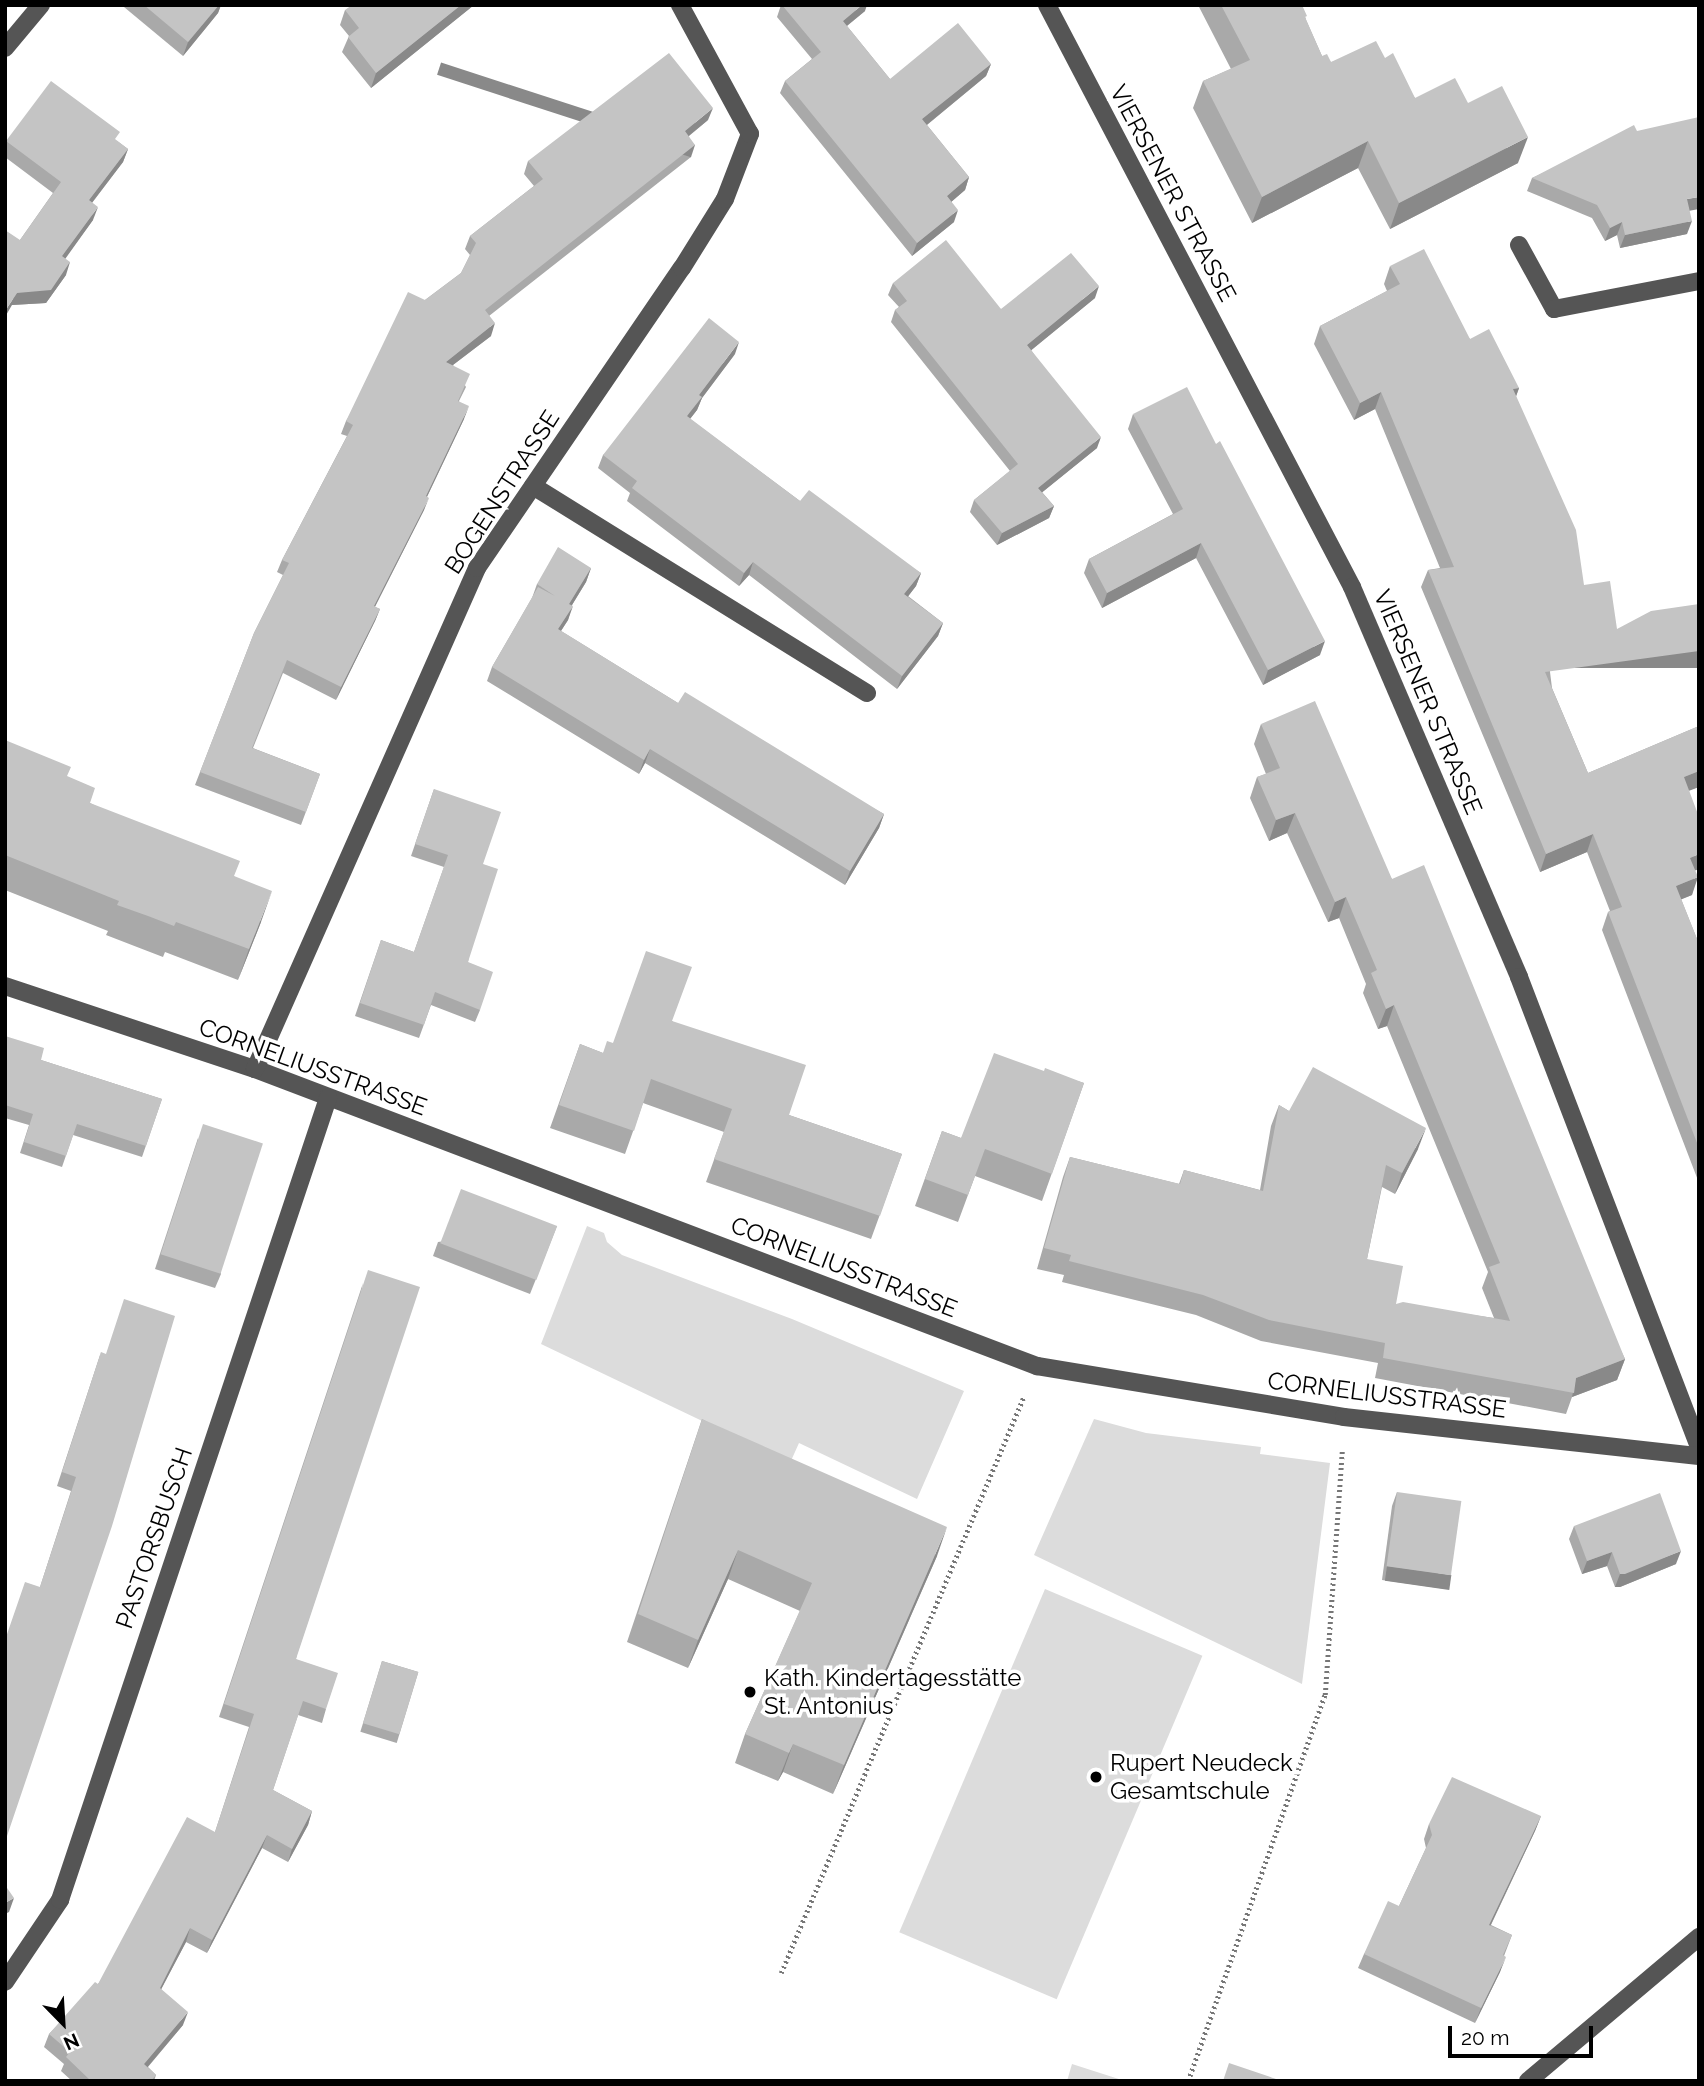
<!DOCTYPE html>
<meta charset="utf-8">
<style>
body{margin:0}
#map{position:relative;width:1704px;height:2086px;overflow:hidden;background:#fff;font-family:Raleway,sans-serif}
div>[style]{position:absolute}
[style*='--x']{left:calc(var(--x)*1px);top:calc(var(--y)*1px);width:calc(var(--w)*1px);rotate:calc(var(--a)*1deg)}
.green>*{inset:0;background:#dcdcdc;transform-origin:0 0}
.path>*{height:4.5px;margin-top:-2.25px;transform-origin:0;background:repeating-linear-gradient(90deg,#777 0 2px,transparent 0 5.5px)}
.minor>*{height:18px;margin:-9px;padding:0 9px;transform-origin:9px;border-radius:9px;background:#555}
.wall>*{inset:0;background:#a9a9a9;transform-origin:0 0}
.shaded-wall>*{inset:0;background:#898989;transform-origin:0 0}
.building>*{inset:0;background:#c4c4c4;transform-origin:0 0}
.dots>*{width:19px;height:19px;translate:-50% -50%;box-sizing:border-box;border:4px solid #fff;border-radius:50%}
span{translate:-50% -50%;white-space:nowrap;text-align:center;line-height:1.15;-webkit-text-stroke:7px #fff;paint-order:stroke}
.street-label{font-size:24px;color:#000}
.poi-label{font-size:24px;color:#000}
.left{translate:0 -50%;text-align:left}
.frame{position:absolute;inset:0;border:7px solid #000;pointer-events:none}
.north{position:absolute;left:28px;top:1988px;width:70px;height:70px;-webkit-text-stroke:5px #fff;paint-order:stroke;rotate:156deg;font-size:19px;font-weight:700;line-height:28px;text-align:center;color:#000}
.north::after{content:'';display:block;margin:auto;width:24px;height:32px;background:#000;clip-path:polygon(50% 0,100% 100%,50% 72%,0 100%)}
.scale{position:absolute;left:1448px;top:2026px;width:145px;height:32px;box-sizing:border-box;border:4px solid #000;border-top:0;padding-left:9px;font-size:21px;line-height:24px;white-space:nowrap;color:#000;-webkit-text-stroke:5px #fff;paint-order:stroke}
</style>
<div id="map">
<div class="green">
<div style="clip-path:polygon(587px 1226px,604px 1233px,607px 1242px,622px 1255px,792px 1319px,964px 1391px,917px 1499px,799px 1443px,790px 1463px,541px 1344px)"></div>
<div style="clip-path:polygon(1094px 1419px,1146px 1433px,1261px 1447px,1260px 1454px,1330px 1463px,1302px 1684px,1034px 1555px)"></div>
<div style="left:1045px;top:1589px;width:171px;height:373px;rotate:23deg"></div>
<div style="clip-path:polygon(1072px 2064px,1125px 2081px,1067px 2081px)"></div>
</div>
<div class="path">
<div style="--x:781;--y:1973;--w:626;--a:-67.16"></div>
<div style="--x:1188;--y:2081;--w:410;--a:-70.5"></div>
<div style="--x:1325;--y:1695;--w:245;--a:-86"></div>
</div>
<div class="minor">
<div style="--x:1047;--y:5;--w:657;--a:62.34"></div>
<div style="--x:1352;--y:587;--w:424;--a:66.8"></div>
<div style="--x:1519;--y:977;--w:503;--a:69.04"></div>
<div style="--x:5;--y:48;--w:56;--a:-50.1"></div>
<div style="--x:1519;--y:245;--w:73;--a:61.3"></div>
<div style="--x:1554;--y:309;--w:148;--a:-10.9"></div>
<div style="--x:533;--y:486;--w:393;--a:31.8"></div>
<div style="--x:5;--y:986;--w:263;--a:18.4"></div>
<div style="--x:255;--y:1069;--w:837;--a:20.8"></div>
<div style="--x:1037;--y:1366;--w:311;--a:9.4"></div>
<div style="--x:1344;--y:1417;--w:357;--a:6.3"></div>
<div style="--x:255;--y:1069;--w:548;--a:-66.1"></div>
<div style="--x:477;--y:568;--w:363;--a:-55.7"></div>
<div style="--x:682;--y:268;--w:81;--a:-58.1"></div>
<div style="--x:725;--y:199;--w:70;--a:-69"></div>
<div style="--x:750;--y:134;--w:147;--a:-118.5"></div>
<div style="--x:5;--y:1982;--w:99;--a:-56.1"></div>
<div style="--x:60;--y:1900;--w:846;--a:-71.52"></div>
<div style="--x:1528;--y:2081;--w:224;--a:-40.1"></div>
</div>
<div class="wall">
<div style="clip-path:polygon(124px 5px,221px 5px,218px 13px,183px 56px,124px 7px)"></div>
<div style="clip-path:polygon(474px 5px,371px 88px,342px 52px,349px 36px,340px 25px,345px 10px)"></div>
<div style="clip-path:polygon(781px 5px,865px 11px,847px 26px,890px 79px,991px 64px,986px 76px,927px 125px,969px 177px,965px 190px,951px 202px,954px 222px,912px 256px,780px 93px,785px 81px,812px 59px,777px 17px)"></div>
<div style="clip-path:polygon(1198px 5px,1302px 5px,1306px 20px,1322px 56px,1331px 62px,1385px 58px,1415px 98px,1468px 103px,1518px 163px,1390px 229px,1358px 168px,1252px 223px,1193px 108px,1203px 81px,1231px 69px)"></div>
<div style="clip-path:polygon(708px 120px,689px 136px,691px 157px,489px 316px,491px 336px,453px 365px,466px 387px,459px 401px,464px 419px,427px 497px,424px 510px,375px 607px,380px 609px,375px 621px,336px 700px,283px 673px,253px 748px,320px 774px,301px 825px,195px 785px,254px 633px,283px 575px,277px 572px,282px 560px,347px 436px,341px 434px,346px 421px,425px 300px,461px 273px,470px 255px,465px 249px,470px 236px,534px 186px,524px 174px,528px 161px)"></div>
<div style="clip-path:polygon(1637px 131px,1689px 211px,1687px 234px,1620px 248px,1617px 235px,1605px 241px,1592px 218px,1527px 191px,1532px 178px)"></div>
<div style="clip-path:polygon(6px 141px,117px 141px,128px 149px,123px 162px,92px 203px,93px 220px,65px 258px,66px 275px,46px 303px,12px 305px,20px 240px,53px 193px,5px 157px)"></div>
<div style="clip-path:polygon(1390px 266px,1470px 339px,1519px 388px,1516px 396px,1552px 688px,1588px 773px,1699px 726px,1699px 787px,1689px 790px,1695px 871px,1692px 895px,1681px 899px,1699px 944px,1699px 1183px,1602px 930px,1608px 912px,1610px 911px,1587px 852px,1540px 872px,1421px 587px,1428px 570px,1440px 568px,1375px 409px,1354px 420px,1314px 344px,1320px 326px,1387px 291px,1384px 284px)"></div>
<div style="clip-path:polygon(893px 283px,1001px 309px,1095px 298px,1031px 350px,1097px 448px,1042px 492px,1054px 506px,1049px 518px,997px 545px,970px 512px,974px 500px,1010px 471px,891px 322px,895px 310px,899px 307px,888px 295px)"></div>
<div style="clip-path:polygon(735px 354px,702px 398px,697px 410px,690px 419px,800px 501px,921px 573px,916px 586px,908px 596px,943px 623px,938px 636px,897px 689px,749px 575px,739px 586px,627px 501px,630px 493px,598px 468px,603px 455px)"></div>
<div style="clip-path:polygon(1133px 414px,1320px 655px,1263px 685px,1196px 558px,1102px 608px,1084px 573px,1089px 559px,1173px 514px,1128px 429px)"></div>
<div style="clip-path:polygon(591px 568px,586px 582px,572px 605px,568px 620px,561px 631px,678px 703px,884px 814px,879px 828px,845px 885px,645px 763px,639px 774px,487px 681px,492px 667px,532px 598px,537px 584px)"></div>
<div style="clip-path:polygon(1261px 724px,1392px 879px,1625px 1359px,1617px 1380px,1572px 1397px,1566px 1414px,1375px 1378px,1378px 1363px,1261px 1341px,1196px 1315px,1062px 1282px,1064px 1275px,1037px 1269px,1063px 1177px,1070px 1157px,1179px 1184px,1184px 1170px,1260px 1190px,1271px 1126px,1279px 1105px,1289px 1111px,1418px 1149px,1395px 1194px,1382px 1187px,1367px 1259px,1396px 1304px,1494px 1318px,1482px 1288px,1488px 1272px,1387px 1026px,1378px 1029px,1363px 993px,1366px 984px,1339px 918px,1328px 922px,1287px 833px,1269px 841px,1250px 798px,1257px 777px,1266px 774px,1254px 744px)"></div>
<div style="clip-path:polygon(5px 740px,67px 777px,90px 803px,235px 877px,261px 922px,238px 980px,165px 952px,163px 957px,137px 947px,106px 935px,108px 931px,5px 890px)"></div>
<div style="clip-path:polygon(434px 789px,483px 864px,468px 962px,480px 1010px,475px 1022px,431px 1005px,419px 1038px,355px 1016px,381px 940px,414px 952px,444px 867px,411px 856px)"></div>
<div style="clip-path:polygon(672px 1021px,789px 1115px,902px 1154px,871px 1239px,706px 1182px,724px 1132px,643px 1103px,625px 1154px,550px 1128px,580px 1044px,603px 1053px,613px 1043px)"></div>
<div style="clip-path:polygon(5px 1036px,41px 1060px,162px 1099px,142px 1157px,73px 1135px,62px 1167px,20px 1153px,29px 1125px,5px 1118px)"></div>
<div style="clip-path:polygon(1044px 1071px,1084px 1083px,1042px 1201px,975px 1176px,958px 1222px,915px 1206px,942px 1131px,961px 1138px)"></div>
<div style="clip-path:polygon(198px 1138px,221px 1274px,215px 1288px,155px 1269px)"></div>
<div style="clip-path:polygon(557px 1226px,530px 1294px,433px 1256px,438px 1242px)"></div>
<div style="clip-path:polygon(363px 1283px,296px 1659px,326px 1709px,322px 1723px,298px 1715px,273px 1790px,312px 1811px,308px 1825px,288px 1862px,262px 1848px,207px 1953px,186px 1942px,161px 1989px,183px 2025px,148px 2067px,156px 2075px,154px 2081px,72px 2081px,61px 2071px,64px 2064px,44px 2047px,49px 2034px,98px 1984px,215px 1832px,249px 1727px,219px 1717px)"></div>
<div style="clip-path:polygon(101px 1352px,5px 1842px,40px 1587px,71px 1491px,57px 1486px)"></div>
<div style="clip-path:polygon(702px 1419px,937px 1556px,833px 1794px,783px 1772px,778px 1781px,735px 1763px,745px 1734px,800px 1611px,728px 1579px,688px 1668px,627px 1642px)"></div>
<div style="clip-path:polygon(1397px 1492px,1446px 1589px,1382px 1580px,1392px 1506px)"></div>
<div style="clip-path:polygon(1574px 1526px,1676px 1564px,1620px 1587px,1615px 1587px,1607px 1566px,1582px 1574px,1569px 1539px)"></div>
<div style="left:382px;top:1661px;width:38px;height:74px;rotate:17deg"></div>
<div style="clip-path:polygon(1541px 1816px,1535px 1831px,1491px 1925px,1512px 1935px,1504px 1956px,1500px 1972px,1475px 2023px,1358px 1968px,1364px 1954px,1399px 1906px,1426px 1848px,1424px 1839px,1429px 1824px)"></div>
</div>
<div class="shaded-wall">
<div style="clip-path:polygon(219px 5px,221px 5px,218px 13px,183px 56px,188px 42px)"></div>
<div style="clip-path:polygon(461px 5px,474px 5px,371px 88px,376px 73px)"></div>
<div style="clip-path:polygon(862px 5px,867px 5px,865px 11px,838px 33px,843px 21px)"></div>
<div style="clip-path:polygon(991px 64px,986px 76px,918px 132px,922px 119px)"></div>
<div style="clip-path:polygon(713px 108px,708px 120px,680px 143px,685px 131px)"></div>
<div style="clip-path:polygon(1528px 137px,1518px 163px,1390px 229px,1399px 203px)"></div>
<div style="clip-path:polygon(1368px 141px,1358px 168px,1252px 223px,1262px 197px)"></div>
<div style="left:695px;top:145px;width:13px;height:267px;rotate:108deg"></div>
<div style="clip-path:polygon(128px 149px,123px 162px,84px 213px,89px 200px)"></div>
<div style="clip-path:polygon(969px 177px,965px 190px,943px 209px,947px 196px)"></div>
<div style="clip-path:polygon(1699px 197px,1699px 209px,1683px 212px,1687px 199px)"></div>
<div style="clip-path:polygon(98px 207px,93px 220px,58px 269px,62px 256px)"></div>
<div style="clip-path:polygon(958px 210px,954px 222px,912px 256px,917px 243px)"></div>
<div style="clip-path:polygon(1692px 221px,1687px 234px,1620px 248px,1625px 235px)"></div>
<div style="clip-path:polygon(1622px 222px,1617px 235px,1605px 241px,1610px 228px)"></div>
<div style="clip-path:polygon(70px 262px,66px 275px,46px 303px,12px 305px,5px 317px,5px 311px,17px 293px)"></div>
<div style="clip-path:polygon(1099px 286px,1095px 298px,1023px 357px,1027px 345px)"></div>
<div style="clip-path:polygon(495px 323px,491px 336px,441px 374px,446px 362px)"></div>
<div style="clip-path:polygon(739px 342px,735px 354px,702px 398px,697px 410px,682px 429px,687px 416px,699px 395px)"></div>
<div style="clip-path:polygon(1519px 388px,1513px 405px,1513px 389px)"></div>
<div style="clip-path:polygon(1381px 392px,1375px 409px,1354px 420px,1360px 403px)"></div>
<div style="clip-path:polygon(469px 406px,464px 419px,421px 509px,426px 496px)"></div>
<div style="clip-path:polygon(1101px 437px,1097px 448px,1034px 499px,1038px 488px)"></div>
<div style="clip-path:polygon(429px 498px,424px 510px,369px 618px,374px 606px)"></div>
<div style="clip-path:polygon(1054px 506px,1049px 518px,997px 545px,1002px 533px)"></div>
<div style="clip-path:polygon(1201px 543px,1196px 558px,1102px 608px,1107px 593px)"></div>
<div style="clip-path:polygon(753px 562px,749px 575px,739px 586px,744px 573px)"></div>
<div style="clip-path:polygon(591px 568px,586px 582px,564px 618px,569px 604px)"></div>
<div style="clip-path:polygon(921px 573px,916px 586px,900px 607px,904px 594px)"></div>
<div style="clip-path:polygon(573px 606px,568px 620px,553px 643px,558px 629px)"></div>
<div style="clip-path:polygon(380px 609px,375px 621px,336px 700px,341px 687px)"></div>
<div style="clip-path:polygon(943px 623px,938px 636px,897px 689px,902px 676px)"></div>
<div style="clip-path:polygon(1325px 641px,1320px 655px,1263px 685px,1268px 670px)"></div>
<div style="left:1699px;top:651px;width:17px;height:155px;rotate:90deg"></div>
<div style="clip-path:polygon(650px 749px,645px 763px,639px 774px,644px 760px)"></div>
<div style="clip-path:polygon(1699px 771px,1699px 787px,1678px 795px,1684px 777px)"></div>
<div style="clip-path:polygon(1295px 813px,1287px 833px,1269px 841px,1276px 820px)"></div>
<div style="clip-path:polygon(884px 814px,879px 828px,845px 885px,850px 871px)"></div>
<div style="clip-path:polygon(1593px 834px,1587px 852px,1540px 872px,1546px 854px)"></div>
<div style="clip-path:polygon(1699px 854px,1699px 869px,1684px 875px,1690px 858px)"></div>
<div style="clip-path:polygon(1698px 877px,1692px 895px,1670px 904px,1676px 886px)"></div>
<div style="clip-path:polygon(272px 891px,261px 922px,238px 980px,249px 949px)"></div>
<div style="clip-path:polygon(1346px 897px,1339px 918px,1328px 922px,1335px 902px)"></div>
<div style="clip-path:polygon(1394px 1005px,1387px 1026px,1378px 1029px,1386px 1009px)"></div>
<div style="clip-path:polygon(1426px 1128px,1418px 1149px,1395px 1194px,1402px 1173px)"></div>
<div style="clip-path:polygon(1625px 1359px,1617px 1380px,1572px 1397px,1576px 1378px)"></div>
<div style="clip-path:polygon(947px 1527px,937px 1556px,833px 1794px,844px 1765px)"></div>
<div style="clip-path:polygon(738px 1550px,728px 1579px,688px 1668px,698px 1640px)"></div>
<div style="clip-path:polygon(1681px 1551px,1676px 1564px,1620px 1587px,1615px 1587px,1620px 1574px)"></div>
<div style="clip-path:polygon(1612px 1552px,1607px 1566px,1582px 1574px,1587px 1561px)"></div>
<div style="left:1387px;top:1566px;width:65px;height:15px;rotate:8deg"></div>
<div style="clip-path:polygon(793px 1744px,783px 1772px,778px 1781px,789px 1753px)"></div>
<div style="clip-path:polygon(312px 1811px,308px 1825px,288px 1862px,292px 1849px)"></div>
<div style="clip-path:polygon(1541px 1816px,1535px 1831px,1484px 1939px,1489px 1925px)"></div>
<div style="clip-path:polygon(267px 1835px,262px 1848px,207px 1953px,212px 1940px)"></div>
<div style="clip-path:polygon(14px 1898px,9px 1912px,5px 1914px,5px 1903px)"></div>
<div style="clip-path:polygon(190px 1928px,186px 1942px,155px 2001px,160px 1988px)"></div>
<div style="clip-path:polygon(1506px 1957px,1500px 1972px,1475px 2023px,1481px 2008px)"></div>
<div style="clip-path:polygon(188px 2012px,183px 2025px,139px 2077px,144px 2064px)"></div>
</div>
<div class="building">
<div style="clip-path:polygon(144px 5px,219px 5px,188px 42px)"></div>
<div style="clip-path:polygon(352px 5px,461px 5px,376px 73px,348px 37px,359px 28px,345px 10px)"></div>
<div style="clip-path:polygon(782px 5px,862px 5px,843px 21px,890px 79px,958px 23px,991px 64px,922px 119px,969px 177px,947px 196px,958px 210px,917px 243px,785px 81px,821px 52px)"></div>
<div style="clip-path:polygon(1221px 5px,1302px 5px,1307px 16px,1305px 17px,1322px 56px,1327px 54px,1331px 62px,1376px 41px,1385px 58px,1393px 53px,1415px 98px,1455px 78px,1468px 103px,1502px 86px,1528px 137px,1399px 203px,1368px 141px,1262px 197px,1203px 81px,1250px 60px)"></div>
<div style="clip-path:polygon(669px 53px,713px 108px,685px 131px,695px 145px,485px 310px,495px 323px,446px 362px,470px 374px,458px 401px,469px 406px,426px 496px,429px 498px,374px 606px,380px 609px,341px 687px,287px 660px,252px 748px,320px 774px,306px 812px,200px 772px,254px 633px,289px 563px,282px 560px,353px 425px,346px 421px,408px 292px,425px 300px,461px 273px,476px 243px,470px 236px,543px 179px,528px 161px)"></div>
<div style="clip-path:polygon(51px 81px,120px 132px,115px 139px,128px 149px,89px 200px,98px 207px,62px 256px,70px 262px,51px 290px,17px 293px,5px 311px,5px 230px,20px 240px,61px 182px,6px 141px)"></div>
<div style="clip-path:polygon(1699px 117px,1699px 197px,1687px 199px,1692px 221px,1625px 235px,1622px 222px,1610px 228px,1597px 205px,1532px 178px,1634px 125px,1637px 131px)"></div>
<div style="clip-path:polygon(946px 240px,1001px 309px,1071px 253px,1099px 286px,1027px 345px,1101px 437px,1038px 488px,1054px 506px,1002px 533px,974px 500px,1018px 464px,895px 310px,907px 301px,893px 283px)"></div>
<div style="clip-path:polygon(1424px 249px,1470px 339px,1489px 329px,1519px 388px,1513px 389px,1576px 530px,1584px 585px,1610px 581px,1617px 629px,1651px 611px,1699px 604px,1699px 651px,1545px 672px,1588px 773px,1699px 726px,1699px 771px,1684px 777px,1699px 817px,1699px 854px,1690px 858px,1698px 877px,1676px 886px,1699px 944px,1699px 1148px,1608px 912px,1622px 907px,1593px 834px,1546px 854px,1428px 570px,1454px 567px,1381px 392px,1360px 403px,1320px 326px,1400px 284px,1390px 266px)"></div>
<div style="clip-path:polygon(709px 318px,739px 342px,699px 395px,702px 397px,687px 416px,800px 501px,809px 490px,921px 573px,904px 594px,943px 623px,902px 676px,753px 562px,744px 573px,632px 488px,637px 481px,603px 455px)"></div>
<div style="clip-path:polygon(1187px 387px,1216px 444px,1220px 441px,1325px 641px,1268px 670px,1201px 543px,1107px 593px,1089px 559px,1183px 509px,1133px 414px)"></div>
<div style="clip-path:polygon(558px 547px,591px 568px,569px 604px,573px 606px,558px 629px,678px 703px,685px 692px,884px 814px,850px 871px,650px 749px,644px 760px,492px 667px,538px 587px,555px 596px,537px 584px)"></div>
<div style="clip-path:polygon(1315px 701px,1392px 879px,1424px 865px,1625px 1359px,1576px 1378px,1574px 1393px,1383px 1358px,1385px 1343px,1269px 1320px,1203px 1295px,1069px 1261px,1071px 1255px,1044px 1248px,1070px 1157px,1180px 1184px,1184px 1170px,1263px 1191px,1279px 1105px,1289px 1111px,1313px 1067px,1426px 1128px,1402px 1173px,1386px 1165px,1367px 1259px,1403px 1266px,1396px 1304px,1403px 1302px,1510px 1321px,1489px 1267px,1500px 1263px,1394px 1005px,1386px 1009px,1371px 973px,1377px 970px,1346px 897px,1335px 902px,1295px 813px,1276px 820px,1257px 777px,1280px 768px,1261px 724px)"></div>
<div style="clip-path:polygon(5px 740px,71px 767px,67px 776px,95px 788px,90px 803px,240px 861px,234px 876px,272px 891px,249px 949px,176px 922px,174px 926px,148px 916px,117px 905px,119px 901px,5px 855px)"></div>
<div style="clip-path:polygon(434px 789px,501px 812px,483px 864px,498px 869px,468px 962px,493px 972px,480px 1010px,435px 992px,424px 1025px,360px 1003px,381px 940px,414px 952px,448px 855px,415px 844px)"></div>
<div style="clip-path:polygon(646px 951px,692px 967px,672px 1021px,806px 1065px,789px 1115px,902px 1154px,880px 1216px,714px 1159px,732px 1109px,651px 1079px,634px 1131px,559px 1105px,580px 1044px,603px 1053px,607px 1041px,613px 1043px)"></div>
<div style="clip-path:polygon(5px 1036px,44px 1048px,41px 1060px,162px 1099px,146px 1146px,77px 1124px,66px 1156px,24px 1142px,33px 1114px,5px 1105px)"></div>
<div style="clip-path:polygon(994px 1053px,1044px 1071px,1045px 1068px,1084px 1083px,1052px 1174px,985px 1149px,968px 1195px,925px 1179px,942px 1131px,961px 1138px)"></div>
<div style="left:203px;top:1124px;width:63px;height:137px;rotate:18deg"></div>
<div style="left:461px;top:1189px;width:103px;height:58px;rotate:21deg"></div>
<div style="clip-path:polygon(368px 1270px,420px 1287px,296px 1659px,338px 1673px,326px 1709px,303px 1701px,273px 1790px,312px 1811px,292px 1849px,267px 1835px,212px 1940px,190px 1928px,160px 1988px,188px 2012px,144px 2064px,156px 2075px,151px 2081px,91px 2081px,66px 2057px,70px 2052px,49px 2034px,95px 1982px,98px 1984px,187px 1817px,215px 1832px,254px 1714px,224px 1704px)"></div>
<div style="clip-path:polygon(124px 1299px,175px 1316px,112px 1526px,5px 1842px,5px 1640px,25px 1582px,40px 1587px,76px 1477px,62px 1472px,101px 1352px,106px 1354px)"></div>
<div style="clip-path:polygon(702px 1419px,947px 1527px,844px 1765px,793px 1744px,789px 1753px,745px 1734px,812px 1583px,738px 1550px,698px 1640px,638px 1614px)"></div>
<div style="left:1397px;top:1492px;width:65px;height:75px;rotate:8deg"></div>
<div style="clip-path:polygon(1660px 1493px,1681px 1551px,1625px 1574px,1620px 1574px,1612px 1552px,1587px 1561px,1574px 1526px)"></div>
<div style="left:382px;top:1661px;width:38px;height:65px;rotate:17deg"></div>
<div style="clip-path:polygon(1452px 1777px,1541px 1816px,1489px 1925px,1512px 1935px,1503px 1955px,1506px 1957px,1481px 2008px,1364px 1954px,1388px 1901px,1399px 1906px,1432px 1835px,1429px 1824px)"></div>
<div style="clip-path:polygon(5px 1885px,14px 1898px,5px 1903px)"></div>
<div style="clip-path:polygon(1229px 2063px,1282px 2081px,1223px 2081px)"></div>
</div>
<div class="dots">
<div style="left:750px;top:1692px;background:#000"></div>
<div style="left:1096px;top:1777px;background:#000"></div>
</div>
<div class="street-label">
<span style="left:1173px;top:193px;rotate:62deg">VIERSENER STRASSE</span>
<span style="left:502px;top:492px;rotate:-57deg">BOGENSTRASSE</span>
<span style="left:1428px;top:702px;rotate:67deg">VIERSENER STRASSE</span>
<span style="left:313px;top:1067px;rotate:20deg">CORNELIUSSTRASSE</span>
<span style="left:844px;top:1267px;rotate:21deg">CORNELIUSSTRASSE</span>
<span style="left:1387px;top:1395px;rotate:7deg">CORNELIUSSTRASSE</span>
<span style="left:154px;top:1538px;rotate:-71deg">PASTORSBUSCH</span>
</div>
<div class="poi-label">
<span class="left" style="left:764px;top:1692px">Kath. Kindertagesstätte<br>St. Antonius</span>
<span class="left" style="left:1110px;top:1777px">Rupert Neudeck<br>Gesamtschule</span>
</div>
<div class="frame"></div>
<div class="north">N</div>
<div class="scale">20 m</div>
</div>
